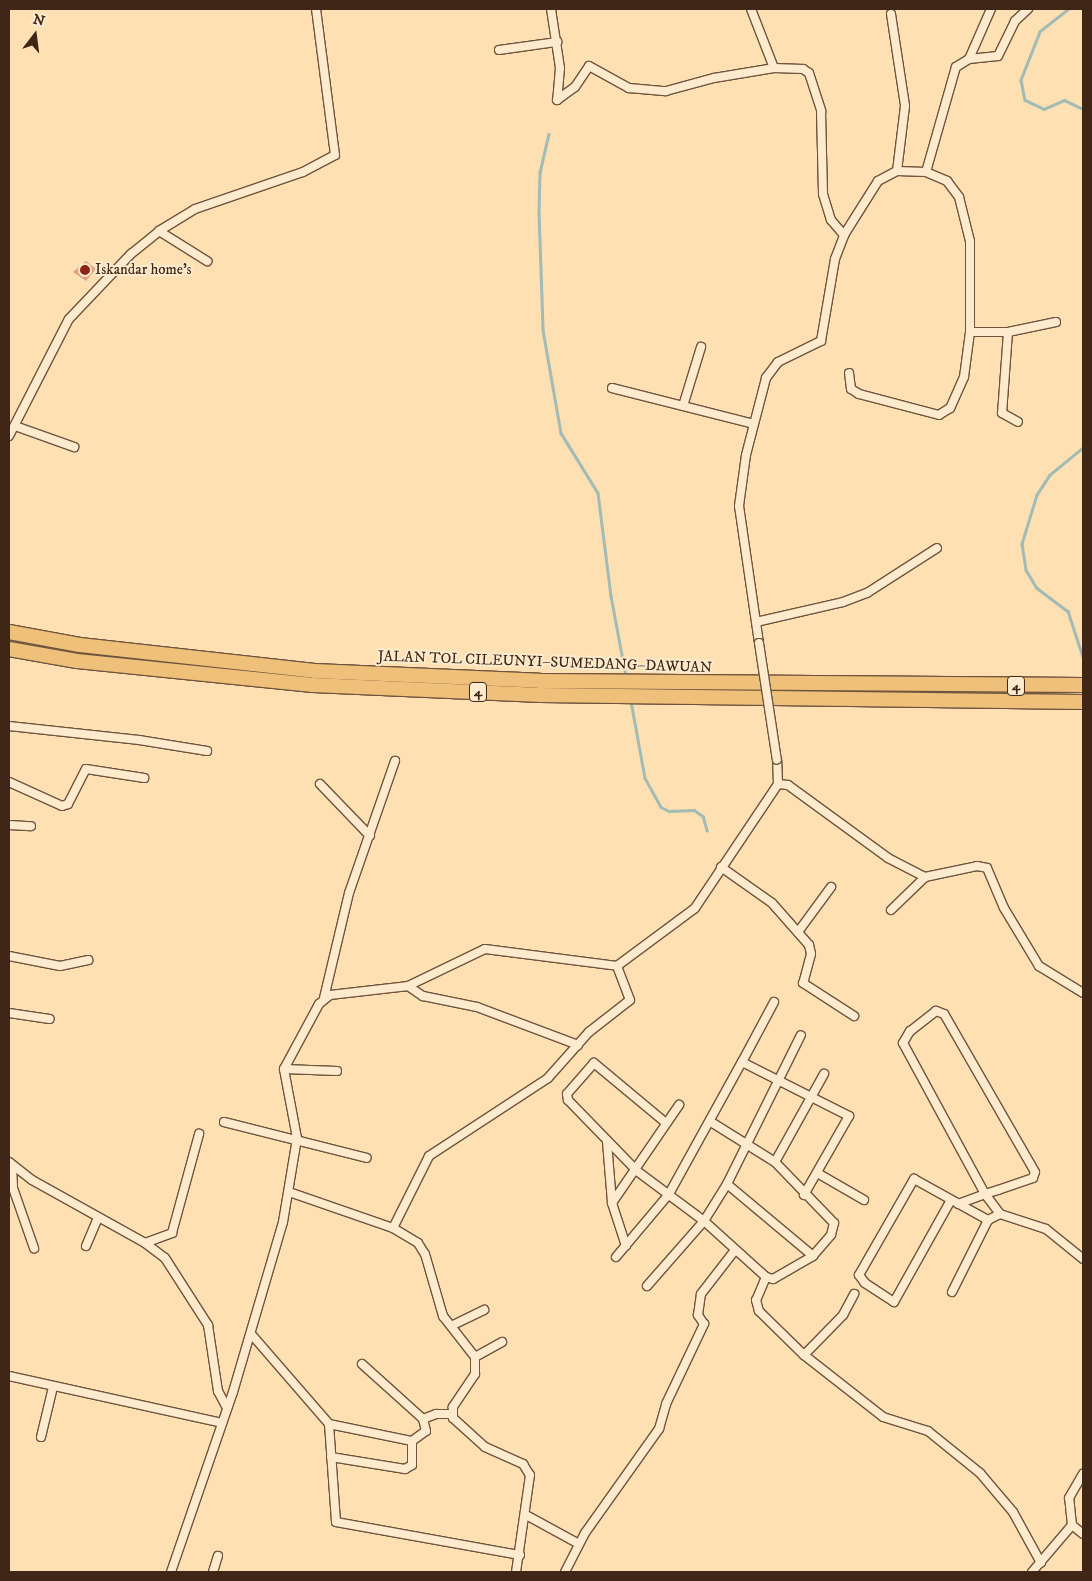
<!DOCTYPE html>
<meta charset="utf-8">
<style>
body{margin:0}
#map{position:relative;width:1092px;height:1581px;overflow:hidden;background:#fee0b3;font-family:"IM FELL DW Pica",serif}
div>[style]{position:absolute}
[style*='--x']{left:calc(var(--x)*1px);top:calc(var(--y)*1px);width:calc(var(--w)*1px);rotate:calc(var(--a)*1deg)}
.stream>*{height:2.5px;margin:-1.25px;padding:0 1.25px;transform-origin:1.25px;border-radius:1.25px;background:#a2bbb4}
.building>*{inset:0;background:#e0a286}
.roads{filter:drop-shadow(1px 0 #6f543d) drop-shadow(-1px 0 #6f543d) drop-shadow(0 1px #6f543d) drop-shadow(0 -1px #6f543d)}
.minor>*{height:8px;margin:-4px;padding:0 4px;transform-origin:4px;border-radius:4px;background:#feebce}
.motorway>*{height:14px;margin:-7px;padding:0 7px;transform-origin:7px;border-radius:7px;background:#efc07a}
.bridges{filter:drop-shadow(1px 0 #6f543d) drop-shadow(-1px 0 #6f543d) drop-shadow(0 1px #6f543d) drop-shadow(0 -1px #6f543d)}
.minor-bridge>*{height:8px;margin:-4px;padding:0 4px;transform-origin:4px;border-radius:4px;background:#feebce}
.dots>*{width:14px;height:14px;translate:-50% -50%;box-sizing:border-box;border:2px solid #feebce;border-radius:50%}
span{translate:-50% -50%;white-space:nowrap;text-align:center;line-height:1.15;-webkit-text-stroke:4px #feebce;paint-order:stroke}
.shield-label span{padding:1px 4px;background:#feebce;border:1px solid;border-radius:4px;-webkit-text-stroke-width:0}
.shield-label{font-size:14px;color:#3f2616;font-weight:700}
.poi-label{font-size:15px;color:#3f2616}
.left{translate:0 -50%;text-align:left}
.street-label{font-size:15px;color:#3f2616}
.frame{position:absolute;inset:0;border:10px solid #3f2616;pointer-events:none}
.north{position:absolute;left:10px;top:10px;width:50px;height:50px;-webkit-text-stroke:4px #feebce;paint-order:stroke;rotate:15deg;font-size:14px;font-weight:700;line-height:20px;text-align:center;color:#3f2616}
.north::after{content:'';display:block;margin:auto;width:18px;height:22px;background:#3f2616;clip-path:polygon(50% 0,100% 100%,50% 72%,0 100%)}
</style>
<div id="map">
<div class="stream">
<div style="--x:1069;--y:9;--w:37;--a:142"></div>
<div style="--x:1040;--y:32;--w:52;--a:111.6"></div>
<div style="--x:1021;--y:80;--w:20;--a:79"></div>
<div style="--x:1025;--y:100;--w:21;--a:25"></div>
<div style="--x:1044;--y:109;--w:22;--a:-24"></div>
<div style="--x:1064;--y:100;--w:21;--a:25"></div>
<div style="--x:549;--y:134;--w:39;--a:103"></div>
<div style="--x:540;--y:172;--w:41;--a:91.4"></div>
<div style="--x:539;--y:213;--w:117;--a:88"></div>
<div style="--x:543;--y:330;--w:105;--a:80.1"></div>
<div style="--x:561;--y:433;--w:70;--a:58.3"></div>
<div style="--x:598;--y:493;--w:104;--a:82.8"></div>
<div style="--x:611;--y:596;--w:81;--a:79.4"></div>
<div style="--x:1083;--y:448;--w:43;--a:140.7"></div>
<div style="--x:1050;--y:475;--w:24;--a:123"></div>
<div style="--x:1037;--y:495;--w:51;--a:107"></div>
<div style="--x:1022;--y:544;--w:26;--a:81"></div>
<div style="--x:1026;--y:570;--w:21;--a:59"></div>
<div style="--x:1037;--y:588;--w:39;--a:37"></div>
<div style="--x:1068;--y:611;--w:48;--a:71.9"></div>
<div style="--x:631;--y:701;--w:78;--a:79.7"></div>
<div style="--x:645;--y:778;--w:33;--a:61"></div>
<div style="--x:661;--y:807;--w:9;--a:27"></div>
<div style="--x:669;--y:811;--w:25;--a:-2"></div>
<div style="--x:694;--y:810;--w:11;--a:34"></div>
<div style="--x:703;--y:816;--w:15;--a:74"></div>
</div>
<div class="building">
<div style="clip-path:polygon(86px 261px,96px 269px,86px 281px,73px 272px)"></div>
</div>
<div class="roads">
<div class="minor">
<div style="--x:551;--y:9;--w:60;--a:81.3"></div>
<div style="--x:560;--y:68;--w:32;--a:95"></div>
<div style="--x:751;--y:9;--w:63;--a:68.7"></div>
<div style="--x:891;--y:14;--w:93;--a:81.3"></div>
<div style="--x:905;--y:106;--w:65;--a:97"></div>
<div style="--x:499;--y:50;--w:59;--a:-7.9"></div>
<div style="--x:969;--y:59;--w:55;--a:-66.3"></div>
<div style="--x:557;--y:100;--w:22;--a:-36"></div>
<div style="--x:575;--y:87;--w:25;--a:-56"></div>
<div style="--x:589;--y:66;--w:46;--a:28.8"></div>
<div style="--x:629;--y:88;--w:37;--a:5"></div>
<div style="--x:666;--y:91;--w:50;--a:-15.2"></div>
<div style="--x:714;--y:78;--w:61;--a:-9.5"></div>
<div style="--x:774;--y:68;--w:29;--a:2"></div>
<div style="--x:803;--y:69;--w:7;--a:34"></div>
<div style="--x:809;--y:73;--w:40;--a:72"></div>
<div style="--x:821;--y:111;--w:83;--a:88.6"></div>
<div style="--x:823;--y:194;--w:27;--a:73"></div>
<div style="--x:831;--y:220;--w:20;--a:49"></div>
<div style="--x:926;--y:172;--w:109;--a:-74.1"></div>
<div style="--x:956;--y:67;--w:15;--a:-32"></div>
<div style="--x:969;--y:59;--w:29;--a:-6"></div>
<div style="--x:998;--y:56;--w:39;--a:-64"></div>
<div style="--x:1015;--y:21;--w:18;--a:-43"></div>
<div style="--x:159;--y:231;--w:57;--a:32"></div>
<div style="--x:970;--y:332;--w:38;--a:0"></div>
<div style="--x:1008;--y:332;--w:49;--a:-11.8"></div>
<div style="--x:1008;--y:332;--w:81;--a:94.2"></div>
<div style="--x:1002;--y:413;--w:18;--a:29"></div>
<div style="--x:612;--y:388;--w:146;--a:14.2"></div>
<div style="--x:683;--y:406;--w:62;--a:-73"></div>
<div style="--x:15;--y:426;--w:63;--a:19.6"></div>
<div style="--x:9;--y:436;--w:131;--a:-62.9"></div>
<div style="--x:69;--y:319;--w:90;--a:-46.4"></div>
<div style="--x:131;--y:254;--w:36;--a:-39"></div>
<div style="--x:159;--y:231;--w:42;--a:-31.4"></div>
<div style="--x:195;--y:209;--w:114;--a:-18.9"></div>
<div style="--x:303;--y:172;--w:36;--a:-28"></div>
<div style="--x:335;--y:155;--w:147;--a:-97.4"></div>
<div style="--x:756;--y:622;--w:89;--a:-12.9"></div>
<div style="--x:843;--y:602;--w:26;--a:-21"></div>
<div style="--x:867;--y:593;--w:83;--a:-32.7"></div>
<div style="--x:759;--y:643;--w:138;--a:-98.3"></div>
<div style="--x:739;--y:506;--w:51;--a:-82.2"></div>
<div style="--x:746;--y:455;--w:80;--a:-75.4"></div>
<div style="--x:766;--y:378;--w:20;--a:-53"></div>
<div style="--x:778;--y:362;--w:48;--a:-26"></div>
<div style="--x:821;--y:341;--w:83;--a:-80.3"></div>
<div style="--x:835;--y:259;--w:26;--a:-69"></div>
<div style="--x:844;--y:235;--w:64;--a:-57.8"></div>
<div style="--x:878;--y:181;--w:21;--a:-28"></div>
<div style="--x:897;--y:171;--w:29;--a:2"></div>
<div style="--x:926;--y:172;--w:23;--a:23"></div>
<div style="--x:947;--y:181;--w:20;--a:53"></div>
<div style="--x:959;--y:197;--w:45;--a:76"></div>
<div style="--x:970;--y:241;--w:91;--a:90"></div>
<div style="--x:970;--y:332;--w:45;--a:97.6"></div>
<div style="--x:964;--y:377;--w:34;--a:114"></div>
<div style="--x:950;--y:408;--w:13;--a:148"></div>
<div style="--x:939;--y:415;--w:83;--a:-165.3"></div>
<div style="--x:859;--y:394;--w:9;--a:-148"></div>
<div style="--x:851;--y:389;--w:16;--a:-97"></div>
<div style="--x:9;--y:726;--w:131;--a:6.1"></div>
<div style="--x:139;--y:740;--w:69;--a:9.2"></div>
<div style="--x:9;--y:782;--w:58;--a:24.4"></div>
<div style="--x:62;--y:806;--w:6;--a:-18"></div>
<div style="--x:68;--y:804;--w:39;--a:-63"></div>
<div style="--x:86;--y:769;--w:59;--a:8.8"></div>
<div style="--x:320;--y:784;--w:72;--a:46.1"></div>
<div style="--x:778;--y:784;--w:10;--a:6"></div>
<div style="--x:788;--y:785;--w:124;--a:36.1"></div>
<div style="--x:888;--y:858;--w:42;--a:27.2"></div>
<div style="--x:925;--y:877;--w:53;--a:-11.9"></div>
<div style="--x:977;--y:866;--w:10;--a:11"></div>
<div style="--x:987;--y:868;--w:43;--a:67"></div>
<div style="--x:1004;--y:908;--w:68;--a:58.9"></div>
<div style="--x:1039;--y:966;--w:52;--a:31.5"></div>
<div style="--x:9;--y:825;--w:22;--a:3"></div>
<div style="--x:721;--y:867;--w:62;--a:35.2"></div>
<div style="--x:772;--y:903;--w:56;--a:48.6"></div>
<div style="--x:809;--y:945;--w:9;--a:77"></div>
<div style="--x:811;--y:954;--w:30;--a:105"></div>
<div style="--x:803;--y:983;--w:61;--a:32.9"></div>
<div style="--x:891;--y:910;--w:47;--a:-44.1"></div>
<div style="--x:798;--y:932;--w:56;--a:-53.7"></div>
<div style="--x:9;--y:956;--w:52;--a:11.1"></div>
<div style="--x:60;--y:966;--w:29;--a:-12"></div>
<div style="--x:408;--y:986;--w:18;--a:34"></div>
<div style="--x:423;--y:996;--w:55;--a:11.5"></div>
<div style="--x:477;--y:1007;--w:108;--a:20.6"></div>
<div style="--x:324;--y:998;--w:108;--a:-76.6"></div>
<div style="--x:349;--y:893;--w:140;--a:-70.8"></div>
<div style="--x:9;--y:1013;--w:41;--a:8.3"></div>
<div style="--x:742;--y:1062;--w:68;--a:-61.9"></div>
<div style="--x:284;--y:1069;--w:53;--a:2.2"></div>
<div style="--x:224;--y:1122;--w:147;--a:14.1"></div>
<div style="--x:711;--y:1122;--w:75;--a:32"></div>
<div style="--x:775;--y:1162;--w:85;--a:46"></div>
<div style="--x:834;--y:1223;--w:12;--a:104"></div>
<div style="--x:831;--y:1235;--w:28;--a:131"></div>
<div style="--x:813;--y:1256;--w:46;--a:150.1"></div>
<div style="--x:773;--y:1279;--w:7;--a:-164"></div>
<div style="--x:666;--y:1123;--w:94;--a:-140.2"></div>
<div style="--x:594;--y:1063;--w:41;--a:131.1"></div>
<div style="--x:567;--y:1094;--w:6;--a:81"></div>
<div style="--x:568;--y:1100;--w:99;--a:45.8"></div>
<div style="--x:637;--y:1171;--w:84;--a:36.7"></div>
<div style="--x:704;--y:1221;--w:84;--a:42.1"></div>
<div style="--x:766;--y:1277;--w:25;--a:113"></div>
<div style="--x:756;--y:1300;--w:11;--a:75"></div>
<div style="--x:759;--y:1311;--w:63;--a:44.4"></div>
<div style="--x:804;--y:1355;--w:100;--a:38.1"></div>
<div style="--x:883;--y:1417;--w:47;--a:17.3"></div>
<div style="--x:928;--y:1431;--w:67;--a:38.9"></div>
<div style="--x:980;--y:1473;--w:51;--a:49.8"></div>
<div style="--x:1013;--y:1512;--w:58;--a:61.2"></div>
<div style="--x:607;--y:1142;--w:61;--a:85.3"></div>
<div style="--x:612;--y:1203;--w:45;--a:72"></div>
<div style="--x:9;--y:1162;--w:29;--a:38"></div>
<div style="--x:32;--y:1180;--w:129;--a:29.1"></div>
<div style="--x:145;--y:1243;--w:25;--a:37"></div>
<div style="--x:165;--y:1258;--w:80;--a:57.3"></div>
<div style="--x:208;--y:1325;--w:67;--a:81.4"></div>
<div style="--x:218;--y:1391;--w:19;--a:62"></div>
<div style="--x:775;--y:1162;--w:101;--a:-60.9"></div>
<div style="--x:12;--y:1167;--w:21;--a:87"></div>
<div style="--x:13;--y:1188;--w:64;--a:70.7"></div>
<div style="--x:819;--y:1174;--w:52;--a:30"></div>
<div style="--x:727;--y:1184;--w:112;--a:39.9"></div>
<div style="--x:289;--y:1192;--w:110;--a:19.1"></div>
<div style="--x:393;--y:1228;--w:29;--a:31"></div>
<div style="--x:418;--y:1243;--w:13;--a:58"></div>
<div style="--x:425;--y:1254;--w:65;--a:73.8"></div>
<div style="--x:443;--y:1316;--w:52;--a:52"></div>
<div style="--x:475;--y:1357;--w:17;--a:90"></div>
<div style="--x:475;--y:1374;--w:40;--a:124"></div>
<div style="--x:453;--y:1407;--w:11;--a:90"></div>
<div style="--x:453;--y:1418;--w:43;--a:42.2"></div>
<div style="--x:485;--y:1447;--w:42;--a:24.1"></div>
<div style="--x:523;--y:1464;--w:13;--a:58"></div>
<div style="--x:530;--y:1475;--w:98;--a:98.2"></div>
<div style="--x:951;--y:1200;--w:117;--a:119.2"></div>
<div style="--x:894;--y:1302;--w:35;--a:-147"></div>
<div style="--x:865;--y:1283;--w:10;--a:-127"></div>
<div style="--x:859;--y:1275;--w:111;--a:-60.2"></div>
<div style="--x:914;--y:1179;--w:85;--a:29"></div>
<div style="--x:988;--y:1220;--w:13;--a:-27"></div>
<div style="--x:1000;--y:1214;--w:48;--a:18.1"></div>
<div style="--x:1046;--y:1229;--w:48;--a:39"></div>
<div style="--x:612;--y:1203;--w:119;--a:-55.6"></div>
<div style="--x:958;--y:1204;--w:29;--a:-20"></div>
<div style="--x:985;--y:1194;--w:14;--a:-17"></div>
<div style="--x:998;--y:1190;--w:37;--a:-19"></div>
<div style="--x:1033;--y:1178;--w:6;--a:-72"></div>
<div style="--x:1035;--y:1172;--w:182;--a:-119.9"></div>
<div style="--x:944;--y:1014;--w:9;--a:-159"></div>
<div style="--x:936;--y:1011;--w:33;--a:142"></div>
<div style="--x:910;--y:1031;--w:14;--a:120"></div>
<div style="--x:903;--y:1043;--w:172;--a:61.5"></div>
<div style="--x:985;--y:1194;--w:25;--a:53"></div>
<div style="--x:393;--y:1228;--w:80;--a:-63.4"></div>
<div style="--x:429;--y:1156;--w:142;--a:-33.2"></div>
<div style="--x:548;--y:1078;--w:62;--a:-48.3"></div>
<div style="--x:589;--y:1032;--w:52;--a:-38"></div>
<div style="--x:630;--y:1000;--w:36;--a:-111"></div>
<div style="--x:145;--y:1243;--w:29;--a:-20"></div>
<div style="--x:172;--y:1233;--w:103;--a:-74.7"></div>
<div style="--x:86;--y:1246;--w:30;--a:-67"></div>
<div style="--x:616;--y:1257;--w:82;--a:-49.9"></div>
<div style="--x:669;--y:1194;--w:151;--a:-61.1"></div>
<div style="--x:742;--y:1062;--w:120;--a:26.8"></div>
<div style="--x:849;--y:1116;--w:91;--a:119.7"></div>
<div style="--x:647;--y:1286;--w:86;--a:-48.8"></div>
<div style="--x:704;--y:1221;--w:44;--a:-58.1"></div>
<div style="--x:727;--y:1184;--w:166;--a:-63.6"></div>
<div style="--x:952;--y:1292;--w:80;--a:-63.4"></div>
<div style="--x:451;--y:1326;--w:37;--a:-26"></div>
<div style="--x:252;--y:1335;--w:118;--a:49.1"></div>
<div style="--x:329;--y:1424;--w:98;--a:85.9"></div>
<div style="--x:336;--y:1522;--w:187;--a:10.2"></div>
<div style="--x:804;--y:1355;--w:56;--a:-45.7"></div>
<div style="--x:843;--y:1315;--w:24;--a:-62"></div>
<div style="--x:475;--y:1357;--w:31;--a:-29"></div>
<div style="--x:362;--y:1364;--w:82;--a:42"></div>
<div style="--x:9;--y:1376;--w:218;--a:12.4"></div>
<div style="--x:329;--y:1424;--w:85;--a:11.6"></div>
<div style="--x:412;--y:1441;--w:17;--a:-36"></div>
<div style="--x:426;--y:1431;--w:12;--a:-104"></div>
<div style="--x:423;--y:1419;--w:14;--a:-21"></div>
<div style="--x:436;--y:1414;--w:16;--a:0"></div>
<div style="--x:41;--y:1437;--w:51;--a:-76.5"></div>
<div style="--x:331;--y:1457;--w:75;--a:9.2"></div>
<div style="--x:405;--y:1469;--w:8;--a:-30"></div>
<div style="--x:412;--y:1465;--w:24;--a:-90"></div>
<div style="--x:526;--y:1515;--w:60;--a:28.7"></div>
<div style="--x:1072;--y:1525;--w:14;--a:39"></div>
<div style="--x:171;--y:1572;--w:190;--a:-71"></div>
<div style="--x:233;--y:1392;--w:177;--a:-73.6"></div>
<div style="--x:283;--y:1222;--w:85;--a:-80.5"></div>
<div style="--x:297;--y:1138;--w:70;--a:-100.7"></div>
<div style="--x:284;--y:1069;--w:74;--a:-61.7"></div>
<div style="--x:319;--y:1004;--w:14;--a:-39"></div>
<div style="--x:330;--y:995;--w:79;--a:-6.6"></div>
<div style="--x:408;--y:986;--w:85;--a:-25.7"></div>
<div style="--x:485;--y:949;--w:133;--a:7.3"></div>
<div style="--x:617;--y:966;--w:97;--a:-36.6"></div>
<div style="--x:695;--y:908;--w:149;--a:-56.2"></div>
<div style="--x:778;--y:784;--w:24;--a:-92"></div>
<div style="--x:213;--y:1572;--w:17;--a:-73"></div>
<div style="--x:565;--y:1572;--w:44;--a:-62.9"></div>
<div style="--x:585;--y:1533;--w:128;--a:-54.6"></div>
<div style="--x:659;--y:1429;--w:26;--a:-74"></div>
<div style="--x:666;--y:1404;--w:89;--a:-64.6"></div>
<div style="--x:704;--y:1324;--w:11;--a:-124"></div>
<div style="--x:698;--y:1315;--w:21;--a:-82"></div>
<div style="--x:701;--y:1294;--w:56;--a:-52.3"></div>
<div style="--x:1032;--y:1572;--w:62;--a:-49.6"></div>
<div style="--x:1072;--y:1525;--w:27;--a:-96"></div>
<div style="--x:1069;--y:1498;--w:28;--a:-60"></div>
</div>
<div class="motorway">
<div style="--x:9;--y:632;--w:72;--a:10.4"></div>
<div style="--x:80;--y:645;--w:236;--a:6.3"></div>
<div style="--x:315;--y:671;--w:225;--a:2.5"></div>
<div style="--x:540;--y:681;--w:543;--a:0.42"></div>
<div style="--x:9;--y:649;--w:69;--a:10"></div>
<div style="--x:77;--y:661;--w:237;--a:5.8"></div>
<div style="--x:313;--y:685;--w:228;--a:2.5"></div>
<div style="--x:541;--y:695;--w:542;--a:0.74"></div>
</div>
</div>
<div class="bridges">
<div class="minor-bridge">
<div style="--x:759;--y:643;--w:118;--a:81.3"></div>
</div>
</div>
<div class="dots">
<div style="left:85px;top:270px;background:#8f2418"></div>
</div>
<div class="shield-label">
<span style="left:1016px;top:686px">4</span>
<span style="left:478px;top:692px">4</span>
</div>
<div class="poi-label">
<span class="left" style="left:95px;top:270px">Iskandar home's</span>
</div>
<div class="street-label">
<span style="left:545px;top:662px;rotate:2deg">JALAN TOL CILEUNYI–SUMEDANG–DAWUAN</span>
</div>
<div class="frame"></div>
<div class="north">N</div>
</div>
